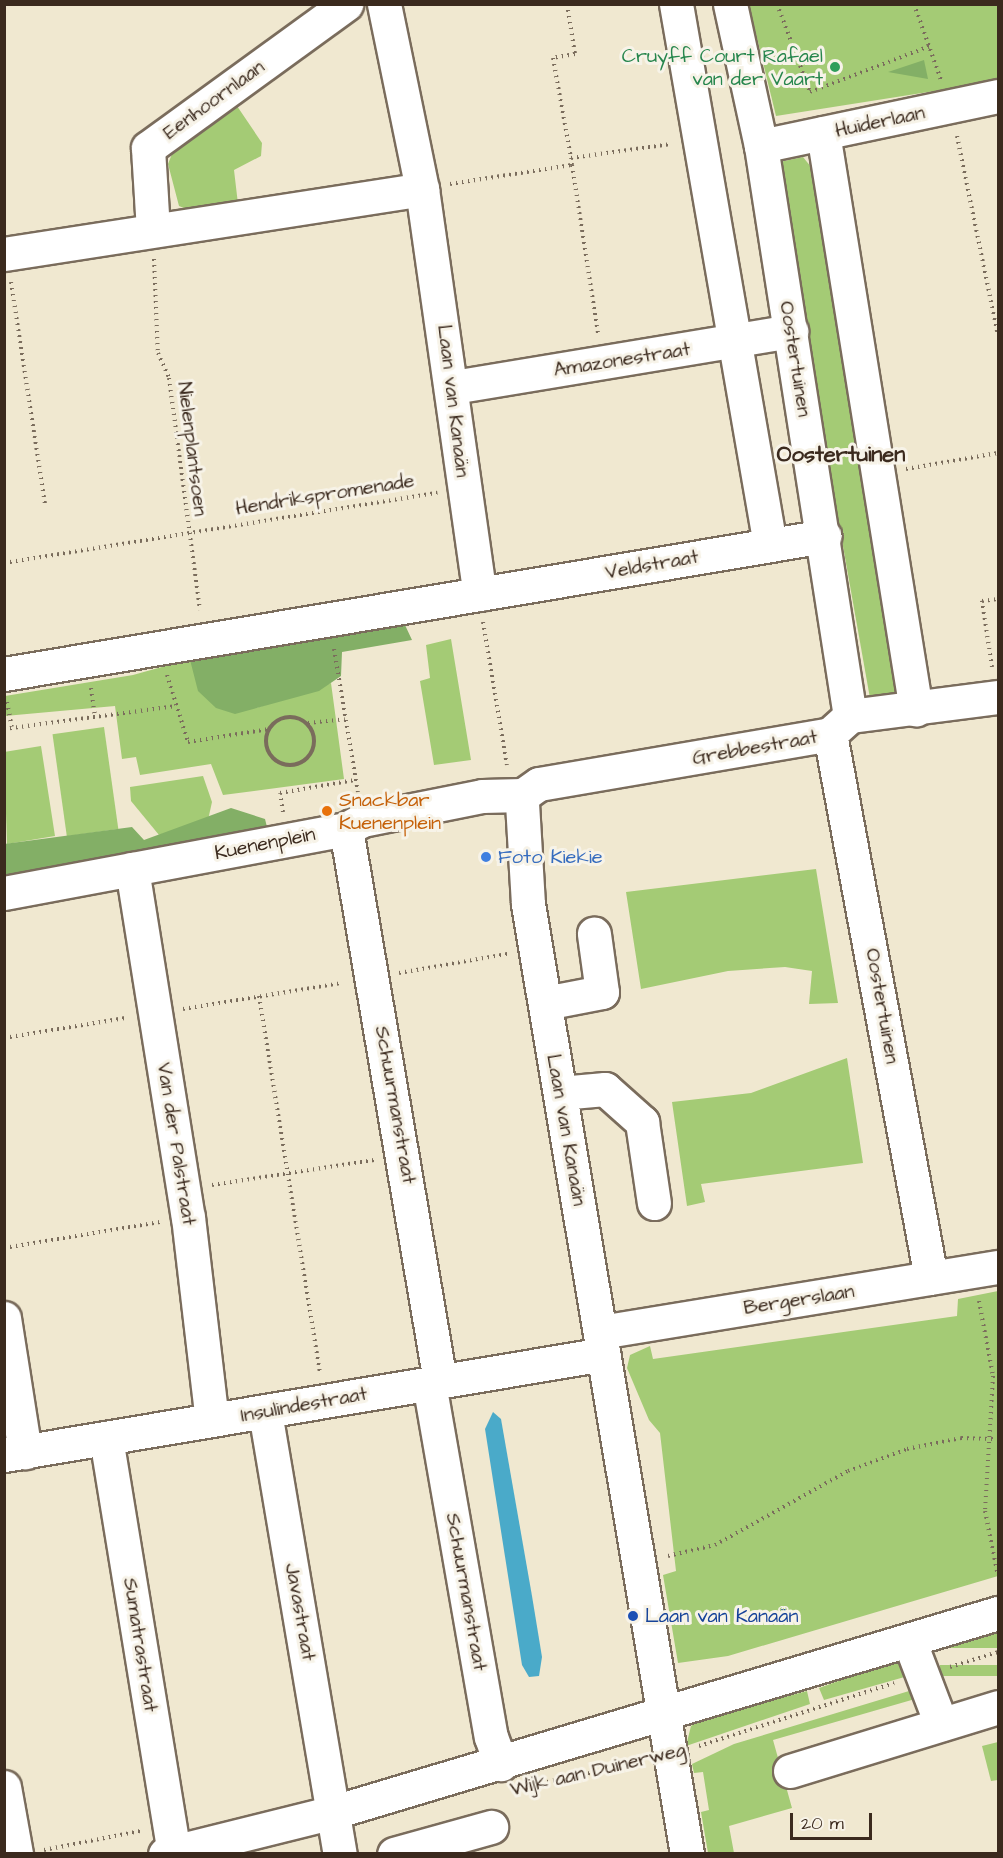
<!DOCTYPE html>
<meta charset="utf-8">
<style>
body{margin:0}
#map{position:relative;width:1003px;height:1858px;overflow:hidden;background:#f0e8d0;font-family:"Architects Daughter",sans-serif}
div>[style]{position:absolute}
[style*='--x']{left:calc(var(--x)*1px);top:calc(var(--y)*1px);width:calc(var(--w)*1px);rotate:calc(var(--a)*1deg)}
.green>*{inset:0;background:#a4cb75;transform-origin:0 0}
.forest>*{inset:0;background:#83af66}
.water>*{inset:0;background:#4aaac9}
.path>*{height:4px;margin-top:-2px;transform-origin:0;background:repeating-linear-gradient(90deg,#7a6c5c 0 1.5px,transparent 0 6px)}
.path>.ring{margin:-2px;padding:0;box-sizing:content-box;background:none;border:4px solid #7a6c5c;border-radius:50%}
.roads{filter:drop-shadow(2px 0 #7a6c5c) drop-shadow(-2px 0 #7a6c5c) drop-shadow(0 2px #7a6c5c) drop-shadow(0 -2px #7a6c5c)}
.minor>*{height:33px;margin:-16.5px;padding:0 16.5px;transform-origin:16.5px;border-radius:16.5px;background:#fff}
.major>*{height:33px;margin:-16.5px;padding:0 16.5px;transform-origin:16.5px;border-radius:16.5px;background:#fff}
.dots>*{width:16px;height:16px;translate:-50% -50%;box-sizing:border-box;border:3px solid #f7f3e8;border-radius:50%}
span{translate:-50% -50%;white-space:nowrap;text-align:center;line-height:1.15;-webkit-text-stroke:6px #f7f3e8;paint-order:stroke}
.leisure-label{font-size:20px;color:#27864d}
.right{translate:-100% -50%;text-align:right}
.street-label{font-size:20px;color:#3b2a1e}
.food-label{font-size:20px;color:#c56008}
.left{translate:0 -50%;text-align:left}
.shop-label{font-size:20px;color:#366cbe}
.transit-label{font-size:20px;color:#164399}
.quarter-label{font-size:22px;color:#3b2a1e;font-weight:700}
.frame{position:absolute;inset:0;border:6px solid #3b2a1e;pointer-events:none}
.scale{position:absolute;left:790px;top:1813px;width:82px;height:27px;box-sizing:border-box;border:3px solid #3b2a1e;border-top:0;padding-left:8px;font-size:18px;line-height:21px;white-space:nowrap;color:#3b2a1e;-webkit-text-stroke:4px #f7f3e8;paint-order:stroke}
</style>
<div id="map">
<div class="green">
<div style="clip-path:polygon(749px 5px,998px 5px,998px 81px,776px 116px)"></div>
<div style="clip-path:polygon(237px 106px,262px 143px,261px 156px,234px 170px,238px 204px,191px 211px,179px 206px,168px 164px,172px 154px)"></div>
<div style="clip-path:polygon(803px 157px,815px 172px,901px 701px,871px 704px,775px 163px)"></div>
<div style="clip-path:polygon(451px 639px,471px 760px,434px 765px,420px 681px,430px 678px,426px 645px)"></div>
<div style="clip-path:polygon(188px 652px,256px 708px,331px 683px,344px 779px,223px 795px,211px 764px,140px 775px,136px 757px,122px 759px,115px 706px,5px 716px,5px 696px,133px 675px,169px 665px)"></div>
<div style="left:104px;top:727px;width:103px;height:52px;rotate:82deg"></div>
<div style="clip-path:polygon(41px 746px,55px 836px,7px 844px,4px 752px)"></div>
<div style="clip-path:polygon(203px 776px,212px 802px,208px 820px,159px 835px,131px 801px,130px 787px)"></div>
<div style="clip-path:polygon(816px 869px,838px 1003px,809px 1004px,812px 971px,785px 967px,728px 971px,641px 989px,626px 892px)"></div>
<div style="clip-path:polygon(847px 1058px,863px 1163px,701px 1184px,705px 1202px,687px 1206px,672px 1102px,751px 1093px)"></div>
<div style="clip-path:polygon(998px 1291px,998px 1576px,728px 1656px,678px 1663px,663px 1575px,676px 1571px,660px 1433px,649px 1420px,627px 1368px,630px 1355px,650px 1346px,653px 1359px,957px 1316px,958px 1299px)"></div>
<div style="left:998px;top:1628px;width:20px;height:72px;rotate:90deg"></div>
<div style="clip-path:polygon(908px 1656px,915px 1674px,824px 1700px,819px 1688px)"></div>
<div style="left:998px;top:1665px;width:11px;height:58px;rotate:90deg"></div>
<div style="clip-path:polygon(919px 1688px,922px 1697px,773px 1740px,792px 1808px,729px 1826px,734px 1853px,708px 1853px,701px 1812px,709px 1810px,703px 1772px,694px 1773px,692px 1764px,734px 1744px)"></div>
<div style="clip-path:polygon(807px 1691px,810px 1704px,686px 1746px,691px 1726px,702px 1719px)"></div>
<div style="clip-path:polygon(998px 1742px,998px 1780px,991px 1781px,982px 1746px)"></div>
</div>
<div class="forest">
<div style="clip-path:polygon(924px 60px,928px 79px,888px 72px)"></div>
<div style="clip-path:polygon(405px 625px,412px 640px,342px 652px,341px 676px,319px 691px,235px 714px,216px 708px,198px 691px,188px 652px)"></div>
<div style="clip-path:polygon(231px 808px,265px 819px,268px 831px,5px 884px,4px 844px,132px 827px,144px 840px)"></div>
</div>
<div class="water">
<div style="clip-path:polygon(493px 1412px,501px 1419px,532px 1596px,542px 1657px,539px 1676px,529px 1677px,522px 1665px,485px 1429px)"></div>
</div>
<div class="path">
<div style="--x:567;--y:4;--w:51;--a:80.9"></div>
<div style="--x:575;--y:54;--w:22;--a:170"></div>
<div style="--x:553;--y:58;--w:102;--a:79.8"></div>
<div style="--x:777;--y:4;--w:94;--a:69.4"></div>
<div style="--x:810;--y:92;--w:129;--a:-21"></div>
<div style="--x:914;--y:4;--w:81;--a:70.4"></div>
<div style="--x:957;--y:136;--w:203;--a:78.4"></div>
<div style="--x:572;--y:165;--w:170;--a:81.2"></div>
<div style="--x:450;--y:184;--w:123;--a:-8.9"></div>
<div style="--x:572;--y:165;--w:7;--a:-98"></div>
<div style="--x:571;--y:158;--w:101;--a:-8"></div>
<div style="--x:154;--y:259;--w:94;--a:87.6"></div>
<div style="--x:158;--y:353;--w:27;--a:66"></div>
<div style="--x:169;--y:378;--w:234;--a:82.4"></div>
<div style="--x:11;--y:282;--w:225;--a:81.3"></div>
<div style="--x:906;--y:469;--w:93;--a:-9.9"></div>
<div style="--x:4;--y:563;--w:439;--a:-9.2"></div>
<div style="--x:483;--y:622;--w:145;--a:80.5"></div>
<div style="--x:334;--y:649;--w:145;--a:80.5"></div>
<div style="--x:992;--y:667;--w:67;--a:-98.6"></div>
<div style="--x:982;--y:601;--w:16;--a:-7"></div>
<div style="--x:167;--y:675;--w:70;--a:72.6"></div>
<div style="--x:188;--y:742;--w:82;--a:-9.1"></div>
<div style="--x:91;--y:688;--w:29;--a:82"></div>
<div style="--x:7;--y:702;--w:25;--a:79"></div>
<div class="ring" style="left:266px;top:717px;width:44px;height:44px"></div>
<div style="--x:308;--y:723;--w:37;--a:-6"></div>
<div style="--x:4;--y:729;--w:174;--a:-7.6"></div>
<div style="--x:283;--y:812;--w:19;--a:-99"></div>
<div style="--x:280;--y:793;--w:76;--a:-9.8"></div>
<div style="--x:399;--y:973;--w:110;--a:-10"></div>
<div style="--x:259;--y:996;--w:380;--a:80.8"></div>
<div style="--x:183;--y:1009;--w:160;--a:-9.3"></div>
<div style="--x:4;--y:1038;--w:123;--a:-9.4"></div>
<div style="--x:212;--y:1185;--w:164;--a:-8.8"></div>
<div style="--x:4;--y:1248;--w:158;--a:-9.5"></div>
<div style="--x:979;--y:1301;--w:76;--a:79.4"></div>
<div style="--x:993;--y:1376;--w:135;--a:93.4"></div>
<div style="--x:985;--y:1511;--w:66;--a:78.7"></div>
<div style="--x:668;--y:1556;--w:48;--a:-13.2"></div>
<div style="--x:715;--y:1545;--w:152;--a:-29.1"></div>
<div style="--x:848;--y:1471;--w:63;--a:-20.4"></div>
<div style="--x:907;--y:1449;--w:55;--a:-11.5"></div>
<div style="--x:961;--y:1438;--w:37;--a:2"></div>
<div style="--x:950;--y:1667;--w:50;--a:-17.4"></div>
<div style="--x:699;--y:1746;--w:205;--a:-17.9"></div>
<div style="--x:547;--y:1782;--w:98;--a:-11.8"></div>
<div style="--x:44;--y:1850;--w:98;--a:-11.2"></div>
</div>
<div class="roads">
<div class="minor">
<div style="--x:384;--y:4;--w:189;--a:78.4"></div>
<div style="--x:422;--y:189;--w:409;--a:81.9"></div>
<div style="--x:676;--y:4;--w:549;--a:80.14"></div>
<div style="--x:730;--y:4;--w:145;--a:77.7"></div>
<div style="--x:761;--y:146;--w:577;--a:81.13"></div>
<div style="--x:823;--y:133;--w:584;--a:80.84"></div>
<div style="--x:761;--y:146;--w:242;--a:-11.9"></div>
<div style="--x:153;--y:230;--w:82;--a:-93.5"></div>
<div style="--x:148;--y:148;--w:245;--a:-36"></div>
<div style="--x:4;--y:254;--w:423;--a:-8.8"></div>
<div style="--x:453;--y:387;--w:343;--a:-9.4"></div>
<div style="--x:4;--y:674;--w:832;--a:-9.55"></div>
<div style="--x:850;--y:716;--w:149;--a:-7.3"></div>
<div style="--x:830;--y:734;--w:553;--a:79.48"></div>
<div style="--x:346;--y:829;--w:560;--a:80.34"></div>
<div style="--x:132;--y:869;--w:352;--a:80.9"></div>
<div style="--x:188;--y:1217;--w:204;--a:83.3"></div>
<div style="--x:4;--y:893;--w:348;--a:-10.6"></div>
<div style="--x:346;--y:829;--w:18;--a:-29"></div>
<div style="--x:362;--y:820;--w:122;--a:-11.3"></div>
<div style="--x:482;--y:796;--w:41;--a:-1.4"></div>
<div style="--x:545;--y:1003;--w:58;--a:-10.9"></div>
<div style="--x:602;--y:992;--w:59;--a:-97.9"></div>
<div style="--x:560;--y:1093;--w:45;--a:-5.1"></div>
<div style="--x:605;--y:1089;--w:50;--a:41.7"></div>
<div style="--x:642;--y:1122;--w:82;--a:81.6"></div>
<div style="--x:4;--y:1318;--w:136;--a:81.1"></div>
<div style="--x:600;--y:1332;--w:403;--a:-9.3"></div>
<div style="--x:429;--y:1383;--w:359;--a:80.1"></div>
<div style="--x:491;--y:1737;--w:29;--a:70"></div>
<div style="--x:265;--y:1412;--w:448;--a:80.4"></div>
<div style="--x:106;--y:1438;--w:420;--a:80.7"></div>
<div style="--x:4;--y:1455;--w:608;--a:-9.56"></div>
<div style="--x:909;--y:1640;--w:90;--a:69.1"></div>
<div style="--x:790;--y:1771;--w:218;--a:-17.1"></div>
<div style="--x:4;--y:1787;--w:68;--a:79.8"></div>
<div style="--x:394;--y:1854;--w:101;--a:-15.6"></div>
<div style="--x:687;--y:1854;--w:963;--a:-99.5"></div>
<div style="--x:528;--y:904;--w:100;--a:-93.4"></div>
<div style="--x:522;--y:804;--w:9;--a:-84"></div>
<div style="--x:523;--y:795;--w:19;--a:-35"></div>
<div style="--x:539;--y:784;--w:295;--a:-9.7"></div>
<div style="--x:830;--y:734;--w:27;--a:-42"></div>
</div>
<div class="major">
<div style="--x:165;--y:1854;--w:177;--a:-14"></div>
<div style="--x:337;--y:1811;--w:690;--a:-16.68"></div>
</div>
</div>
<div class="dots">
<div style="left:835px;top:67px;background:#2e9e5b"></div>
<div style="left:327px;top:811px;background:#e8710a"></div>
<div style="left:486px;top:857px;background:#3f7fe0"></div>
<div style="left:633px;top:1616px;background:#1a4fb4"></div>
</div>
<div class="leisure-label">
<span class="right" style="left:823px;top:68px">Cruyff Court Rafael<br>van der Vaart</span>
</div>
<div class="street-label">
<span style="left:214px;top:100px;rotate:-36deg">Eenhoornlaan</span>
<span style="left:880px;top:122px;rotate:-12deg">Huiderlaan</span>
<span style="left:795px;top:359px;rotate:81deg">Oostertuinen</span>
<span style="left:622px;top:360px;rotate:-9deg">Amazonestraat</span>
<span style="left:453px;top:401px;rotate:83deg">Laan van Kanaän</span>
<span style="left:192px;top:449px;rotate:83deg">Nielenplantsoen</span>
<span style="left:325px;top:495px;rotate:-9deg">Hendrikspromenade</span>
<span style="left:652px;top:565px;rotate:-10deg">Veldstraat</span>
<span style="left:755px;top:748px;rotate:-10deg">Grebbestraat</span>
<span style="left:265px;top:844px;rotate:-11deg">Kuenenplein</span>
<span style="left:882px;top:1006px;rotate:80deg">Oostertuinen</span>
<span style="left:395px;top:1105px;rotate:80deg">Schuurmanstraat</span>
<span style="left:566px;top:1130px;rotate:80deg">Laan van Kanaän</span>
<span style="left:176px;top:1144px;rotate:81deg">Van der Palstraat</span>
<span style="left:799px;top:1300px;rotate:-9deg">Bergerslaan</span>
<span style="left:304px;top:1405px;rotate:-10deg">Insulindestraat</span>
<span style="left:466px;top:1592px;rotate:80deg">Schuurmanstraat</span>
<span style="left:300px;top:1612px;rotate:80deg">Javastraat</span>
<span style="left:140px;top:1645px;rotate:81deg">Sumatrastraat</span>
<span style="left:598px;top:1770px;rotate:-13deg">Wijk aan Duinerweg</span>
</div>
<div class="food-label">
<span class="left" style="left:339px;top:812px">Snackbar<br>Kuenenplein</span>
</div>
<div class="shop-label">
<span class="left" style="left:498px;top:857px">Foto Kiekie</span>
</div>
<div class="transit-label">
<span class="left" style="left:645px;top:1616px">Laan van Kanaän</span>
</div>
<div class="quarter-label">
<span style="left:841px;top:455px">Oostertuinen</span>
</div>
<div class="frame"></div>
<div class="scale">20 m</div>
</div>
